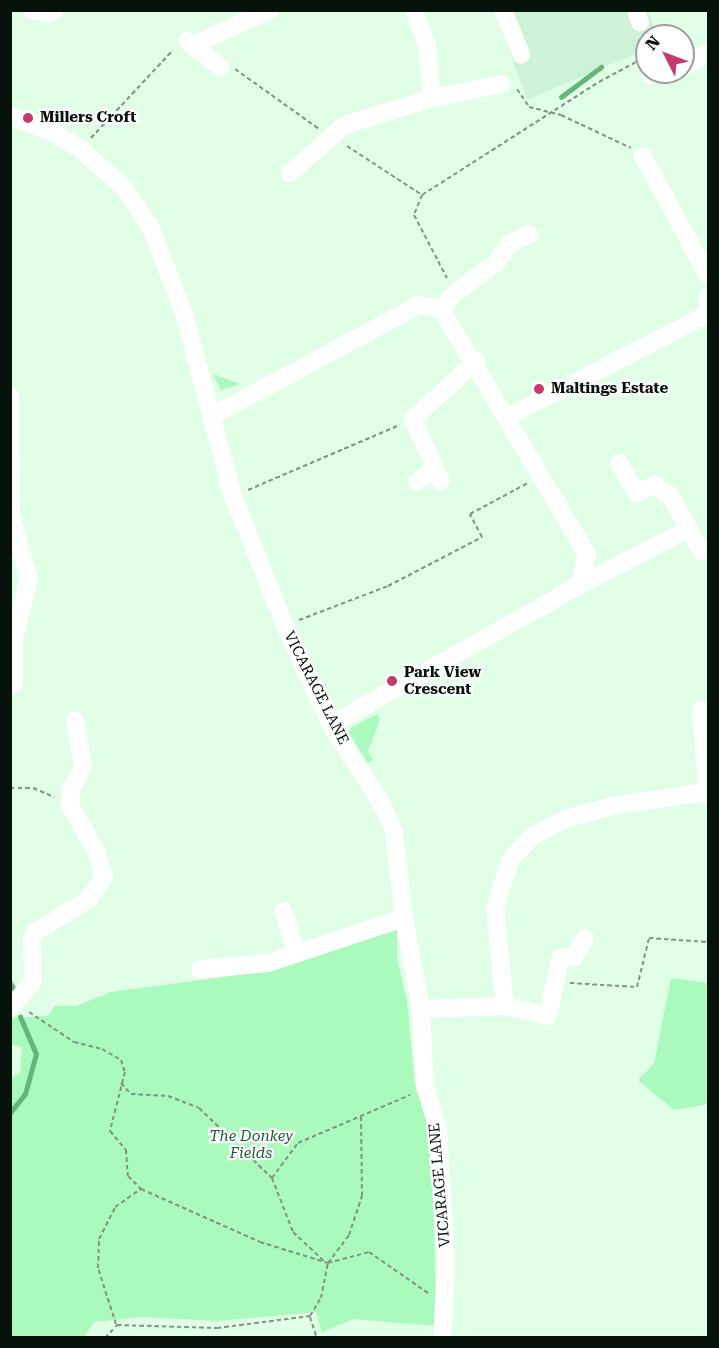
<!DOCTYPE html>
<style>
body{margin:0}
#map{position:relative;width:719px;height:1348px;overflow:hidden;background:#e0ffe6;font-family:"Roboto Serif",serif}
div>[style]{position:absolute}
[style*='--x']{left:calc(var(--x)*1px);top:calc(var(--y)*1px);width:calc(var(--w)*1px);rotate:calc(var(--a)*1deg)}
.built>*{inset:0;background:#cdf2d5}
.green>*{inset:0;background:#aaf9bd}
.stream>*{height:4.5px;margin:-2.25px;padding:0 2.25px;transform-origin:2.25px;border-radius:2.25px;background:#62b77a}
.path>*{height:2px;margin-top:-1px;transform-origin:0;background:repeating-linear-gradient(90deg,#7f9584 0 4.5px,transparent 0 7.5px)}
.minor>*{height:18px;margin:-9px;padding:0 9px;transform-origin:9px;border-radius:9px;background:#fff}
.dots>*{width:16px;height:16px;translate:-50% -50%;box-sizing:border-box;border:3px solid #fff;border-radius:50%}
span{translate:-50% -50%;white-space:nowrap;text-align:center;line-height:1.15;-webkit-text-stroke:4.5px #fff;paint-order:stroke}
.poi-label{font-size:15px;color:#07120a;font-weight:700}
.left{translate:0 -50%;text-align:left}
.street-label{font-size:15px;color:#07120a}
.park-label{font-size:15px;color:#1e5b33;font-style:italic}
.frame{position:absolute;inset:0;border:12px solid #07120a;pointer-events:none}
.north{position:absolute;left:635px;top:24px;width:60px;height:60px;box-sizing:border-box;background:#fff;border:2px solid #9ca09d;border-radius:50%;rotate:312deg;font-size:16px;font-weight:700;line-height:24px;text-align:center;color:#07120a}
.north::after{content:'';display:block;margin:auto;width:21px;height:27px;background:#c4396f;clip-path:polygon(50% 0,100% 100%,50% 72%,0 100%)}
</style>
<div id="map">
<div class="built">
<div style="clip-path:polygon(495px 11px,648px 11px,657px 36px,647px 36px,647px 49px,527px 100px)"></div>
</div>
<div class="green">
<div style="clip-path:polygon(213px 374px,240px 384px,221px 390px)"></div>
<div style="clip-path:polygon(377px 714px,380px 719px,368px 751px,373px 760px,368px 763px,349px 733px,352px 727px)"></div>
<div style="clip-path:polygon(397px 927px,397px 959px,407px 1001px,415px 1084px,431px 1128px,437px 1326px,353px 1319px,322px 1332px,316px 1312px,218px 1321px,142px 1317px,94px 1322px,84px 1337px,11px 1338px,10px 1079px,20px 1073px,22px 1047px,11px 1044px,11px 1018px,48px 1016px,55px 1006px,76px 1006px,111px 992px,269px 971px)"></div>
<div style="clip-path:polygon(671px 978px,708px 983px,708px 1104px,674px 1110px,638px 1080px,654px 1064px)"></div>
</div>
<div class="stream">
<div style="--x:561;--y:97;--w:50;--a:-36.9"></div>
<div style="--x:10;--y:982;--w:8;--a:60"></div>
<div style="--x:10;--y:1113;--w:24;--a:-52"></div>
<div style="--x:25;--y:1094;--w:41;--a:-74.6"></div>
<div style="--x:36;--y:1054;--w:40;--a:-113.4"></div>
</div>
<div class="path">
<div style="--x:235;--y:69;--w:103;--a:35.5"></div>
<div style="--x:517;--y:89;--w:22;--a:56"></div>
<div style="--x:529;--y:107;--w:33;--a:14"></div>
<div style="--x:561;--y:115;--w:77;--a:25.2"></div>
<div style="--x:91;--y:138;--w:120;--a:-47"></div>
<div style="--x:347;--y:146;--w:90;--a:33.2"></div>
<div style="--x:422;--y:195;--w:210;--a:-32.6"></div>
<div style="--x:599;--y:82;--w:44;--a:-28.3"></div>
<div style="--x:638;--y:61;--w:4;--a:56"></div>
<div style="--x:422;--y:195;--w:22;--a:112"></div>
<div style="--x:414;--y:215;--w:71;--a:62.4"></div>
<div style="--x:248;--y:490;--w:165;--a:-23.2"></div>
<div style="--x:299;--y:620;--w:95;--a:-20.9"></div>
<div style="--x:388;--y:586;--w:106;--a:-27.5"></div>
<div style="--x:482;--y:537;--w:26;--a:-118"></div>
<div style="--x:470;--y:514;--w:66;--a:-28.1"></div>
<div style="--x:10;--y:788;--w:23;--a:0"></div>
<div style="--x:33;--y:788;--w:23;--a:23"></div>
<div style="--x:570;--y:983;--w:67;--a:3.4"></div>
<div style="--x:637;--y:987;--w:50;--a:-76.2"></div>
<div style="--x:649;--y:938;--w:59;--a:3.9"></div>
<div style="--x:29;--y:1012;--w:54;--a:33.7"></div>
<div style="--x:74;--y:1042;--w:29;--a:14"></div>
<div style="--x:102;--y:1049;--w:22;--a:30"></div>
<div style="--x:121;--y:1060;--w:13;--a:72"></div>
<div style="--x:125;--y:1072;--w:61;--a:104.3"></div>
<div style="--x:110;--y:1131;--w:25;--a:50"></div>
<div style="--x:126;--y:1150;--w:26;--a:86"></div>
<div style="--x:128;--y:1176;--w:18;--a:45"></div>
<div style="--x:141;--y:1189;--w:130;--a:24"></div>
<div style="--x:260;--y:1242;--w:71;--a:17.2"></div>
<div style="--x:328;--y:1263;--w:42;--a:-15"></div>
<div style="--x:369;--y:1252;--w:72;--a:34.8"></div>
<div style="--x:121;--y:1083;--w:15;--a:48"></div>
<div style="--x:131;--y:1094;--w:37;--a:3"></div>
<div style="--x:168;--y:1096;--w:33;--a:21"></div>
<div style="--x:199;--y:1108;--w:101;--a:43.8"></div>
<div style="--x:272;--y:1178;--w:44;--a:-53.4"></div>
<div style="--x:298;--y:1143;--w:122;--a:-23.2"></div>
<div style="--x:272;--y:1178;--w:58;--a:68.7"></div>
<div style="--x:293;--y:1232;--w:44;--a:43.2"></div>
<div style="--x:310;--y:1317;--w:22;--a:72"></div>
<div style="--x:116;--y:1324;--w:59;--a:-107.8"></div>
<div style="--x:98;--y:1268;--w:29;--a:-88"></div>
<div style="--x:99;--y:1239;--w:36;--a:-63"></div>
<div style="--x:115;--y:1207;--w:32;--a:-35"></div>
<div style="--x:105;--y:1338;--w:18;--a:-47"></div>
<div style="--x:117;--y:1325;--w:100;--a:1.7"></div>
<div style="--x:217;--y:1328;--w:94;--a:-7.4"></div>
<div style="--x:310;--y:1316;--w:21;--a:-59"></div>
<div style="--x:321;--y:1298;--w:36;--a:-79"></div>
<div style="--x:328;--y:1263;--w:35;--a:-53"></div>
<div style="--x:349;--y:1235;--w:41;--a:-71.6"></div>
<div style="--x:362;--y:1196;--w:79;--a:-90.7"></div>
</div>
<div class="minor">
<div style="--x:31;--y:10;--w:16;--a:14"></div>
<div style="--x:47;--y:14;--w:9;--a:-27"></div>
<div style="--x:414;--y:10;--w:38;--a:70"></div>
<div style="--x:427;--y:46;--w:52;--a:84.5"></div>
<div style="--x:503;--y:10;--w:48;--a:67.8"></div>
<div style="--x:636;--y:10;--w:13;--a:72"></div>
<div style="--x:187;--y:41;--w:43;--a:38.5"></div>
<div style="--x:195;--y:48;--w:10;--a:-45"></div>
<div style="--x:202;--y:41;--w:75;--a:-24.5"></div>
<div style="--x:683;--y:67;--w:29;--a:-29"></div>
<div style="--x:650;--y:75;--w:6;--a:-31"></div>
<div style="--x:10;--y:116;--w:47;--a:21.1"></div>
<div style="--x:54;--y:133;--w:33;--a:31"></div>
<div style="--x:82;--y:150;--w:57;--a:42.1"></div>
<div style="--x:124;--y:188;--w:48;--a:56"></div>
<div style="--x:151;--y:228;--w:95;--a:69.1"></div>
<div style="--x:185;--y:317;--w:185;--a:75"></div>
<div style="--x:233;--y:496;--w:140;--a:68.2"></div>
<div style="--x:285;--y:626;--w:109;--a:65.1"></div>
<div style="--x:331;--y:725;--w:98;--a:57.4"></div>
<div style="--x:384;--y:808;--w:26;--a:67"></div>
<div style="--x:394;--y:832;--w:87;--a:83.4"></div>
<div style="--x:404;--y:918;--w:93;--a:79.4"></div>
<div style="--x:421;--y:1009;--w:77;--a:87"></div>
<div style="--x:425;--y:1086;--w:45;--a:73.2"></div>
<div style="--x:438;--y:1129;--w:136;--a:86.6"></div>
<div style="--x:446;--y:1265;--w:73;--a:93.1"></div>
<div style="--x:643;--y:156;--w:136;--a:61.6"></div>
<div style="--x:290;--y:173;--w:73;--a:-41.1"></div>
<div style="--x:345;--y:125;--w:91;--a:-17.2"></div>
<div style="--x:432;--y:98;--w:71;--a:-11.3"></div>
<div style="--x:708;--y:296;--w:19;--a:90"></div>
<div style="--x:441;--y:309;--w:21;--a:-49"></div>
<div style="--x:455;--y:293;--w:51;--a:-36.2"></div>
<div style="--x:496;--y:263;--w:24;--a:-55"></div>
<div style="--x:510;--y:243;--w:21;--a:-25"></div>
<div style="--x:10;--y:397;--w:118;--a:89.5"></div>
<div style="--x:11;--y:515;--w:66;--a:74.1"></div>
<div style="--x:29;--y:578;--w:65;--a:103.4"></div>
<div style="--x:14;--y:641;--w:43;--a:90"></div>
<div style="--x:214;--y:415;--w:233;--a:-28.2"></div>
<div style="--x:419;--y:305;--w:22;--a:10"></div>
<div style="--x:441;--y:309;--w:285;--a:59.2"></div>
<div style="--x:587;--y:554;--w:32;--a:103"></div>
<div style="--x:580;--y:585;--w:286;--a:150.7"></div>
<div style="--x:509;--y:416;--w:224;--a:-27.1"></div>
<div style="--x:619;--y:463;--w:34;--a:60"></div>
<div style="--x:636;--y:493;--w:21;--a:-23"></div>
<div style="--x:655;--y:485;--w:20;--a:37"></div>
<div style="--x:671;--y:497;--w:62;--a:60.9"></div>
<div style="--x:441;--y:481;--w:68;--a:-114.3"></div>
<div style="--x:413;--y:419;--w:86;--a:-42.6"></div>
<div style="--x:417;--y:482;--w:22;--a:-39"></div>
<div style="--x:580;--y:585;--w:123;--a:-27.2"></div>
<div style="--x:701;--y:710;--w:87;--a:85.4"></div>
<div style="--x:283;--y:911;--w:45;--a:72"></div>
<div style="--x:200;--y:969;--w:68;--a:-5"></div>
<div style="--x:268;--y:963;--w:143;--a:-18.3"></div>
<div style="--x:505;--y:1006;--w:98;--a:-95.9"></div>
<div style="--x:495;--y:909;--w:51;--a:-73"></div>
<div style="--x:510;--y:860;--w:35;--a:-46"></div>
<div style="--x:534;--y:835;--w:36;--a:-27"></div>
<div style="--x:566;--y:819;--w:48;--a:-15.8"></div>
<div style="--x:612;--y:806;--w:96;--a:-8.4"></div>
<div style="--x:10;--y:1008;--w:35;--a:-49"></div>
<div style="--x:33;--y:982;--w:42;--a:-91.4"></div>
<div style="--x:32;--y:940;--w:9;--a:-69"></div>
<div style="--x:35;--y:932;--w:62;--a:-31.1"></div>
<div style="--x:88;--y:900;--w:28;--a:-55"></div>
<div style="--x:104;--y:877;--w:25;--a:-106"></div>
<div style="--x:97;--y:853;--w:55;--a:-119.4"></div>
<div style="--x:70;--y:805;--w:15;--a:-86"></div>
<div style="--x:71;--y:790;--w:27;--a:-63"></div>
<div style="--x:83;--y:766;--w:46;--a:-100.1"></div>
<div style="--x:421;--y:1009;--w:84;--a:-2"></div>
<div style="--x:505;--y:1006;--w:44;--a:13.1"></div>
<div style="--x:548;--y:1016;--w:60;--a:-77.6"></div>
<div style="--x:561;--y:957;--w:13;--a:0"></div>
<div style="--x:574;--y:957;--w:22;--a:-60"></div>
</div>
<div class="dots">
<div style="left:28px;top:118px;background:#c4396f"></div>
<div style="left:539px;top:389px;background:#c4396f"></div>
<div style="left:392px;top:681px;background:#c4396f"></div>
</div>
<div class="poi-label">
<span class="left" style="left:40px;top:118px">Millers Croft</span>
<span class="left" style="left:551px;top:389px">Maltings Estate</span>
<span class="left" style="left:404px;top:681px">Park View<br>Crescent</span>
</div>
<div class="street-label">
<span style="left:316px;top:688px;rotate:63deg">VICARAGE LANE</span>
<span style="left:440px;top:1185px;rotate:-95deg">VICARAGE LANE</span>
</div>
<div class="park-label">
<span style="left:251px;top:1145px">The Donkey<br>Fields</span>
</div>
<div class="frame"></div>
<div class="north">N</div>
</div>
